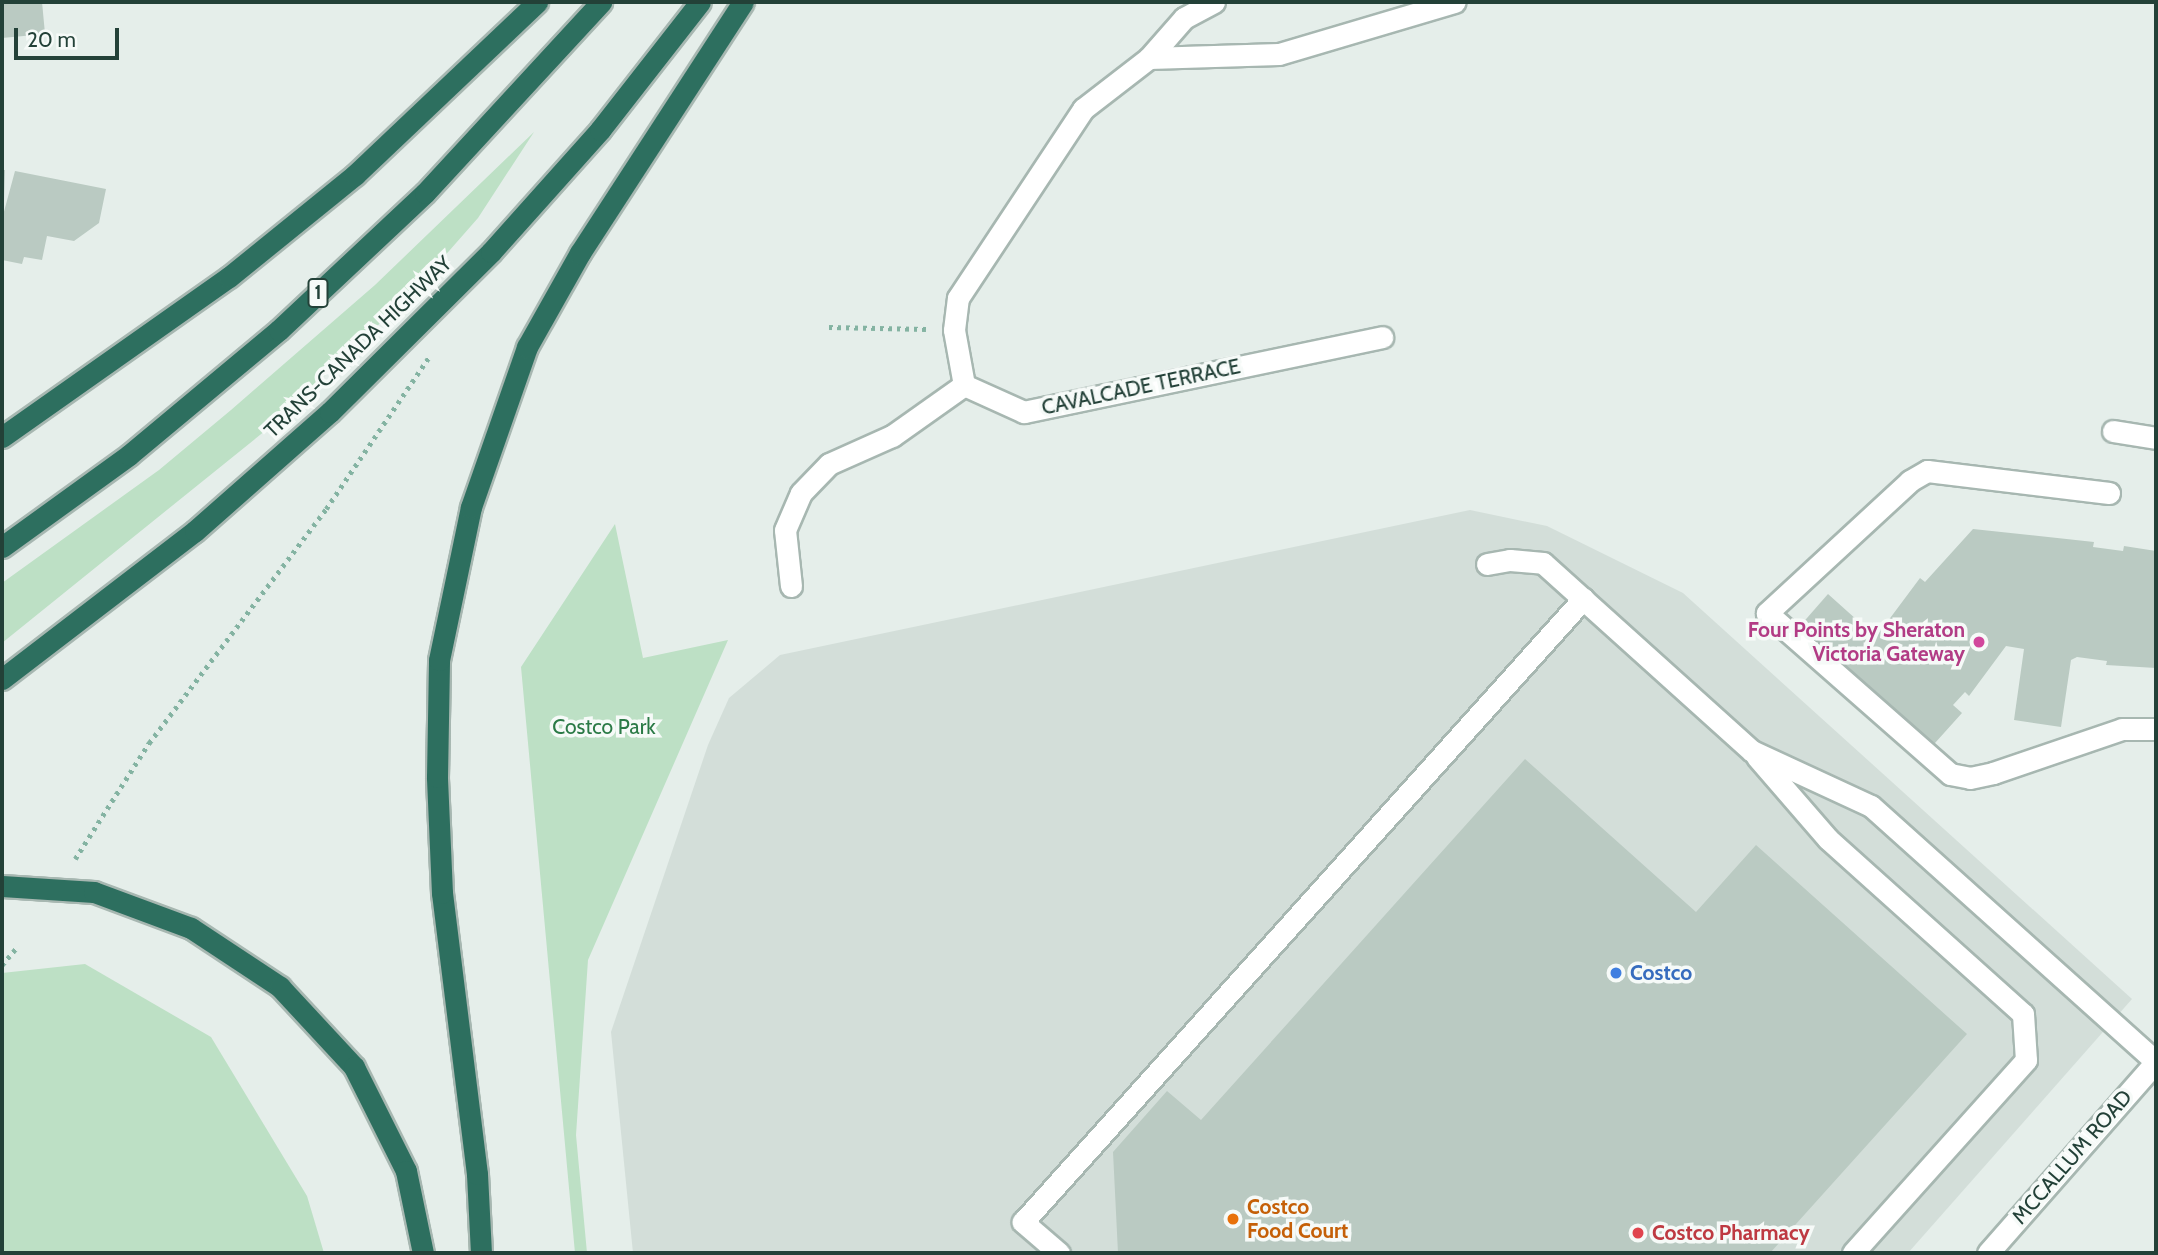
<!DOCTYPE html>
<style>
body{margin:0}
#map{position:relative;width:2158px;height:1255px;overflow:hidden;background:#e5eeea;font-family:Cabin,sans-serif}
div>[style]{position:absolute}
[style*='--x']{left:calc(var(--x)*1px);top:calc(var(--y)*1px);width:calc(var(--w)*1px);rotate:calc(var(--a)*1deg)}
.built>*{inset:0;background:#d3ded9}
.green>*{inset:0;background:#bde0c5}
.building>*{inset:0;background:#bacac2}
.path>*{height:4.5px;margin-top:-2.25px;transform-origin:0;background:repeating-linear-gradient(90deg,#84b3a2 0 3.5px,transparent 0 8.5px)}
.roads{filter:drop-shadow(2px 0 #a7b7b1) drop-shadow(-2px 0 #a7b7b1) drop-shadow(0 2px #a7b7b1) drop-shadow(0 -2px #a7b7b1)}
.service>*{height:21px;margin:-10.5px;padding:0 10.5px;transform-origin:10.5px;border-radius:10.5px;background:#fff}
.minor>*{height:21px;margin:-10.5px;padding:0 10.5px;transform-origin:10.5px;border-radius:10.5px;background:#fff}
.tertiary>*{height:21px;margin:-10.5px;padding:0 10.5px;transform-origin:10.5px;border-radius:10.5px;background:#fff}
.motorway>*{height:21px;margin:-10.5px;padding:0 10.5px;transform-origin:10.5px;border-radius:10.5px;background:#2d6f5f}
.dots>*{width:19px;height:19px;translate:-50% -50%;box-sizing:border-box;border:4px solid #f6faf8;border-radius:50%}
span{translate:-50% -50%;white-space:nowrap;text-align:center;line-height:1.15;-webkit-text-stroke:7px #f6faf8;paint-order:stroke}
.shield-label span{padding:2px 5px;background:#f6faf8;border:2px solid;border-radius:5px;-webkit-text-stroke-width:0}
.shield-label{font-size:19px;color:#234138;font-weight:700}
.street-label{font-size:21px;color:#234138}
.hotel-label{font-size:21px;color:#b23c85;font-weight:700}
.right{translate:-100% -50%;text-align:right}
.park-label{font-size:21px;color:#2b7a46}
.shop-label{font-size:21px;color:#366cbe;font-weight:700}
.left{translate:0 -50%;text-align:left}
.food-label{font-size:21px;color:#c56008;font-weight:700}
.health-label{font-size:21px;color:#be3a42;font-weight:700}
.frame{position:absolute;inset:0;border:4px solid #234138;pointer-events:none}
.scale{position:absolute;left:14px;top:28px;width:105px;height:32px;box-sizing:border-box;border:4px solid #234138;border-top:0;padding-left:9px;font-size:21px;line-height:24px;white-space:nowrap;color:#234138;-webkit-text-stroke:5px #f6faf8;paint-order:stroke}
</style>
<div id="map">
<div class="built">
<div style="clip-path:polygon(1470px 510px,1547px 526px,1683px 593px,2132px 999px,1908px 1253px,633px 1253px,611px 1032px,708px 745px,729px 698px,780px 655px)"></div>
</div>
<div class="green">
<div style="clip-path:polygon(534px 132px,478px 218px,413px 292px,276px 422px,2px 643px,2px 583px,159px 470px,231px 410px,375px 285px)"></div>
<div style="clip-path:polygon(615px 524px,643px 658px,728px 640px,588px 960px,576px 1135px,587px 1253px,575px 1253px,521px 667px)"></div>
<div style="clip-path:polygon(85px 964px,211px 1037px,307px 1196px,324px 1253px,2px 1253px,2px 973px)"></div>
</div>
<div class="building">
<div style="clip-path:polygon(2px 2px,42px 2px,45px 34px,2px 38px)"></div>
<div style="clip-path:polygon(2px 170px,5px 170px,4px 201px,2px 201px)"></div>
<div style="clip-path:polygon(15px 171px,106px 189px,99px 223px,74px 241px,47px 236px,42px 260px,24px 257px,22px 264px,2px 260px,2px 219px)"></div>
<div style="clip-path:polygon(1973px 529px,2094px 542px,2093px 547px,2123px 551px,2124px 546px,2156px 551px,2156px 668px,2106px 665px,2107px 661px,2077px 657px,2071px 660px,2061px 727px,2014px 720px,2024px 649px,2006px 646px,1969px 696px,1965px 692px,1953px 705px,1962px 713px,1926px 753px,1793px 634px,1828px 594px,1876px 637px,1920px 578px,1925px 582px)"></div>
<div style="clip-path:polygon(1525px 759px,1696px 912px,1756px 845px,1967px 1034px,1770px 1253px,1118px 1253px,1113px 1152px,1167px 1091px,1201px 1120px)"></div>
</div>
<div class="path">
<div style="--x:829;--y:327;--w:97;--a:1.2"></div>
<div style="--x:75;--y:859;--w:138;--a:-57.5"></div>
<div style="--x:149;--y:743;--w:293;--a:-52.9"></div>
<div style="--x:326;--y:509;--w:184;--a:-55.9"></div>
<div style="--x:2;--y:965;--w:25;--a:-50"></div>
</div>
<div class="roads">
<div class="service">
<div style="--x:2113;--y:431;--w:44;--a:9.2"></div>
<div style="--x:2109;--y:493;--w:183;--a:-173.1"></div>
<div style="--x:1927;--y:471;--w:20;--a:150"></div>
<div style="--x:1910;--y:481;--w:195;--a:137.3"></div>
<div style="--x:1767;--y:613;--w:244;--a:41.3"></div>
<div style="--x:1950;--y:774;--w:20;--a:11"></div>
<div style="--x:1970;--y:778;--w:24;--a:-12"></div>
<div style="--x:1993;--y:773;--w:136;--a:-18.8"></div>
<div style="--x:2122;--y:729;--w:34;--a:0"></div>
<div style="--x:1487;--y:564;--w:23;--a:-10"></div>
<div style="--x:1510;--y:560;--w:33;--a:5"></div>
<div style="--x:1543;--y:563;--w:281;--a:42"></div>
<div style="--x:1752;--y:751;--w:131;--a:24.8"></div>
<div style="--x:1871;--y:806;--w:383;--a:41.9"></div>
<div style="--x:1757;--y:757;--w:108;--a:49.1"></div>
<div style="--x:1828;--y:839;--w:262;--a:41.9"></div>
<div style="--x:2023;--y:1014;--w:46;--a:86.3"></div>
<div style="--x:2026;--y:1060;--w:259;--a:131.9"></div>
<div style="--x:1059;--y:1253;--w:48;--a:-139.3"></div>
<div style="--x:1023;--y:1222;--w:838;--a:-48.05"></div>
</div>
<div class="minor">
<div style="--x:1149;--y:58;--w:130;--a:-1.8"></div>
<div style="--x:1279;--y:54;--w:183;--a:-16.5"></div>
<div style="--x:964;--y:385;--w:56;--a:-100.3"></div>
<div style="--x:954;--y:330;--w:32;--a:-83"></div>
<div style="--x:958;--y:298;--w:227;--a:-56.5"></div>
<div style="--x:1083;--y:109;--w:83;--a:-37.7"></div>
<div style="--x:1149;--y:58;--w:53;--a:-48.8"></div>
<div style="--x:1184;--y:18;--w:34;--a:-28"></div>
<div style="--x:964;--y:385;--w:66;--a:24.2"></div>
<div style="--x:1024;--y:412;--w:366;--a:-11.8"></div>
<div style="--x:791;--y:586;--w:56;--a:-96.1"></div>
<div style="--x:785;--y:530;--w:40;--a:-66.6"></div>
<div style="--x:801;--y:493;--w:40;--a:-46"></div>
<div style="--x:829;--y:464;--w:69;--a:-24"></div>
<div style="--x:892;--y:436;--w:88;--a:-35.3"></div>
</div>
<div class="tertiary">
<div style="--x:1988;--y:1253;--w:254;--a:-48.7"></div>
</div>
<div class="motorway">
<div style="--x:2;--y:437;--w:278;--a:-35.2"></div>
<div style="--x:229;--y:277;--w:162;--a:-39"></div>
<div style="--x:355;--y:175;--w:251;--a:-43.5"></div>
<div style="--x:2;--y:547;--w:157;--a:-35.9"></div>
<div style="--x:129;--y:455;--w:195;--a:-39.8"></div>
<div style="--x:279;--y:330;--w:200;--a:-43.2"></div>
<div style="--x:425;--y:193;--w:260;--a:-47.3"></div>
<div style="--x:2;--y:679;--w:243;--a:-37.5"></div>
<div style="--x:195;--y:531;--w:180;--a:-41.4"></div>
<div style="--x:330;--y:412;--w:227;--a:-44.8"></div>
<div style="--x:491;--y:252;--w:164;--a:-48.2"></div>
<div style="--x:600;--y:130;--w:162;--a:-52"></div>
<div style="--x:2;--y:886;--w:92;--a:3.7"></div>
<div style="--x:94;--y:892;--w:103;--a:20.4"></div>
<div style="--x:191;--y:928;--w:107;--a:33.5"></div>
<div style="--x:280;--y:987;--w:109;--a:47.2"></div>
<div style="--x:354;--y:1067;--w:116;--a:63.4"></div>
<div style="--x:406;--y:1171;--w:84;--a:78.3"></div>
<div style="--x:481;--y:1253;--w:79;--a:-92.9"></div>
<div style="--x:477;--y:1174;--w:283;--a:-97.1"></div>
<div style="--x:442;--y:893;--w:116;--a:-92.5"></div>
<div style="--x:437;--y:777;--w:117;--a:-89"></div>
<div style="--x:439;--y:660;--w:156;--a:-78.2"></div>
<div style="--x:471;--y:507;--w:170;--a:-70.7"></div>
<div style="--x:527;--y:347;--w:108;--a:-60.6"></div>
<div style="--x:580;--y:253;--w:299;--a:-57"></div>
</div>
</div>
<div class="dots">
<div style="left:1979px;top:642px;background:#d1479c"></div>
<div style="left:1616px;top:973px;background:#3f7fe0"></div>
<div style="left:1233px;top:1219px;background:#e8710a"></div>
<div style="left:1638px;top:1233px;background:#e0444e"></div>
</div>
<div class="shield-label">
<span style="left:318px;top:293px">1</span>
</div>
<div class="street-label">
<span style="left:358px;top:347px;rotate:-44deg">TRANS-CANADA HIGHWAY</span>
<span style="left:1141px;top:387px;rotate:-12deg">CAVALCADE TERRACE</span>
<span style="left:2072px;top:1157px;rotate:-49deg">MCCALLUM ROAD</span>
</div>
<div class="hotel-label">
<span class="right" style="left:1965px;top:642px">Four Points by Sheraton<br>Victoria Gateway</span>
</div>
<div class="park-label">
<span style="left:604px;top:727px">Costco Park</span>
</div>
<div class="shop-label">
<span class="left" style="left:1630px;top:973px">Costco</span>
</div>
<div class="food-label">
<span class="left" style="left:1247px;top:1219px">Costco<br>Food Court</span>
</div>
<div class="health-label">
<span class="left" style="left:1652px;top:1233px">Costco Pharmacy</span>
</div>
<div class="frame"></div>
<div class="scale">20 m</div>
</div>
